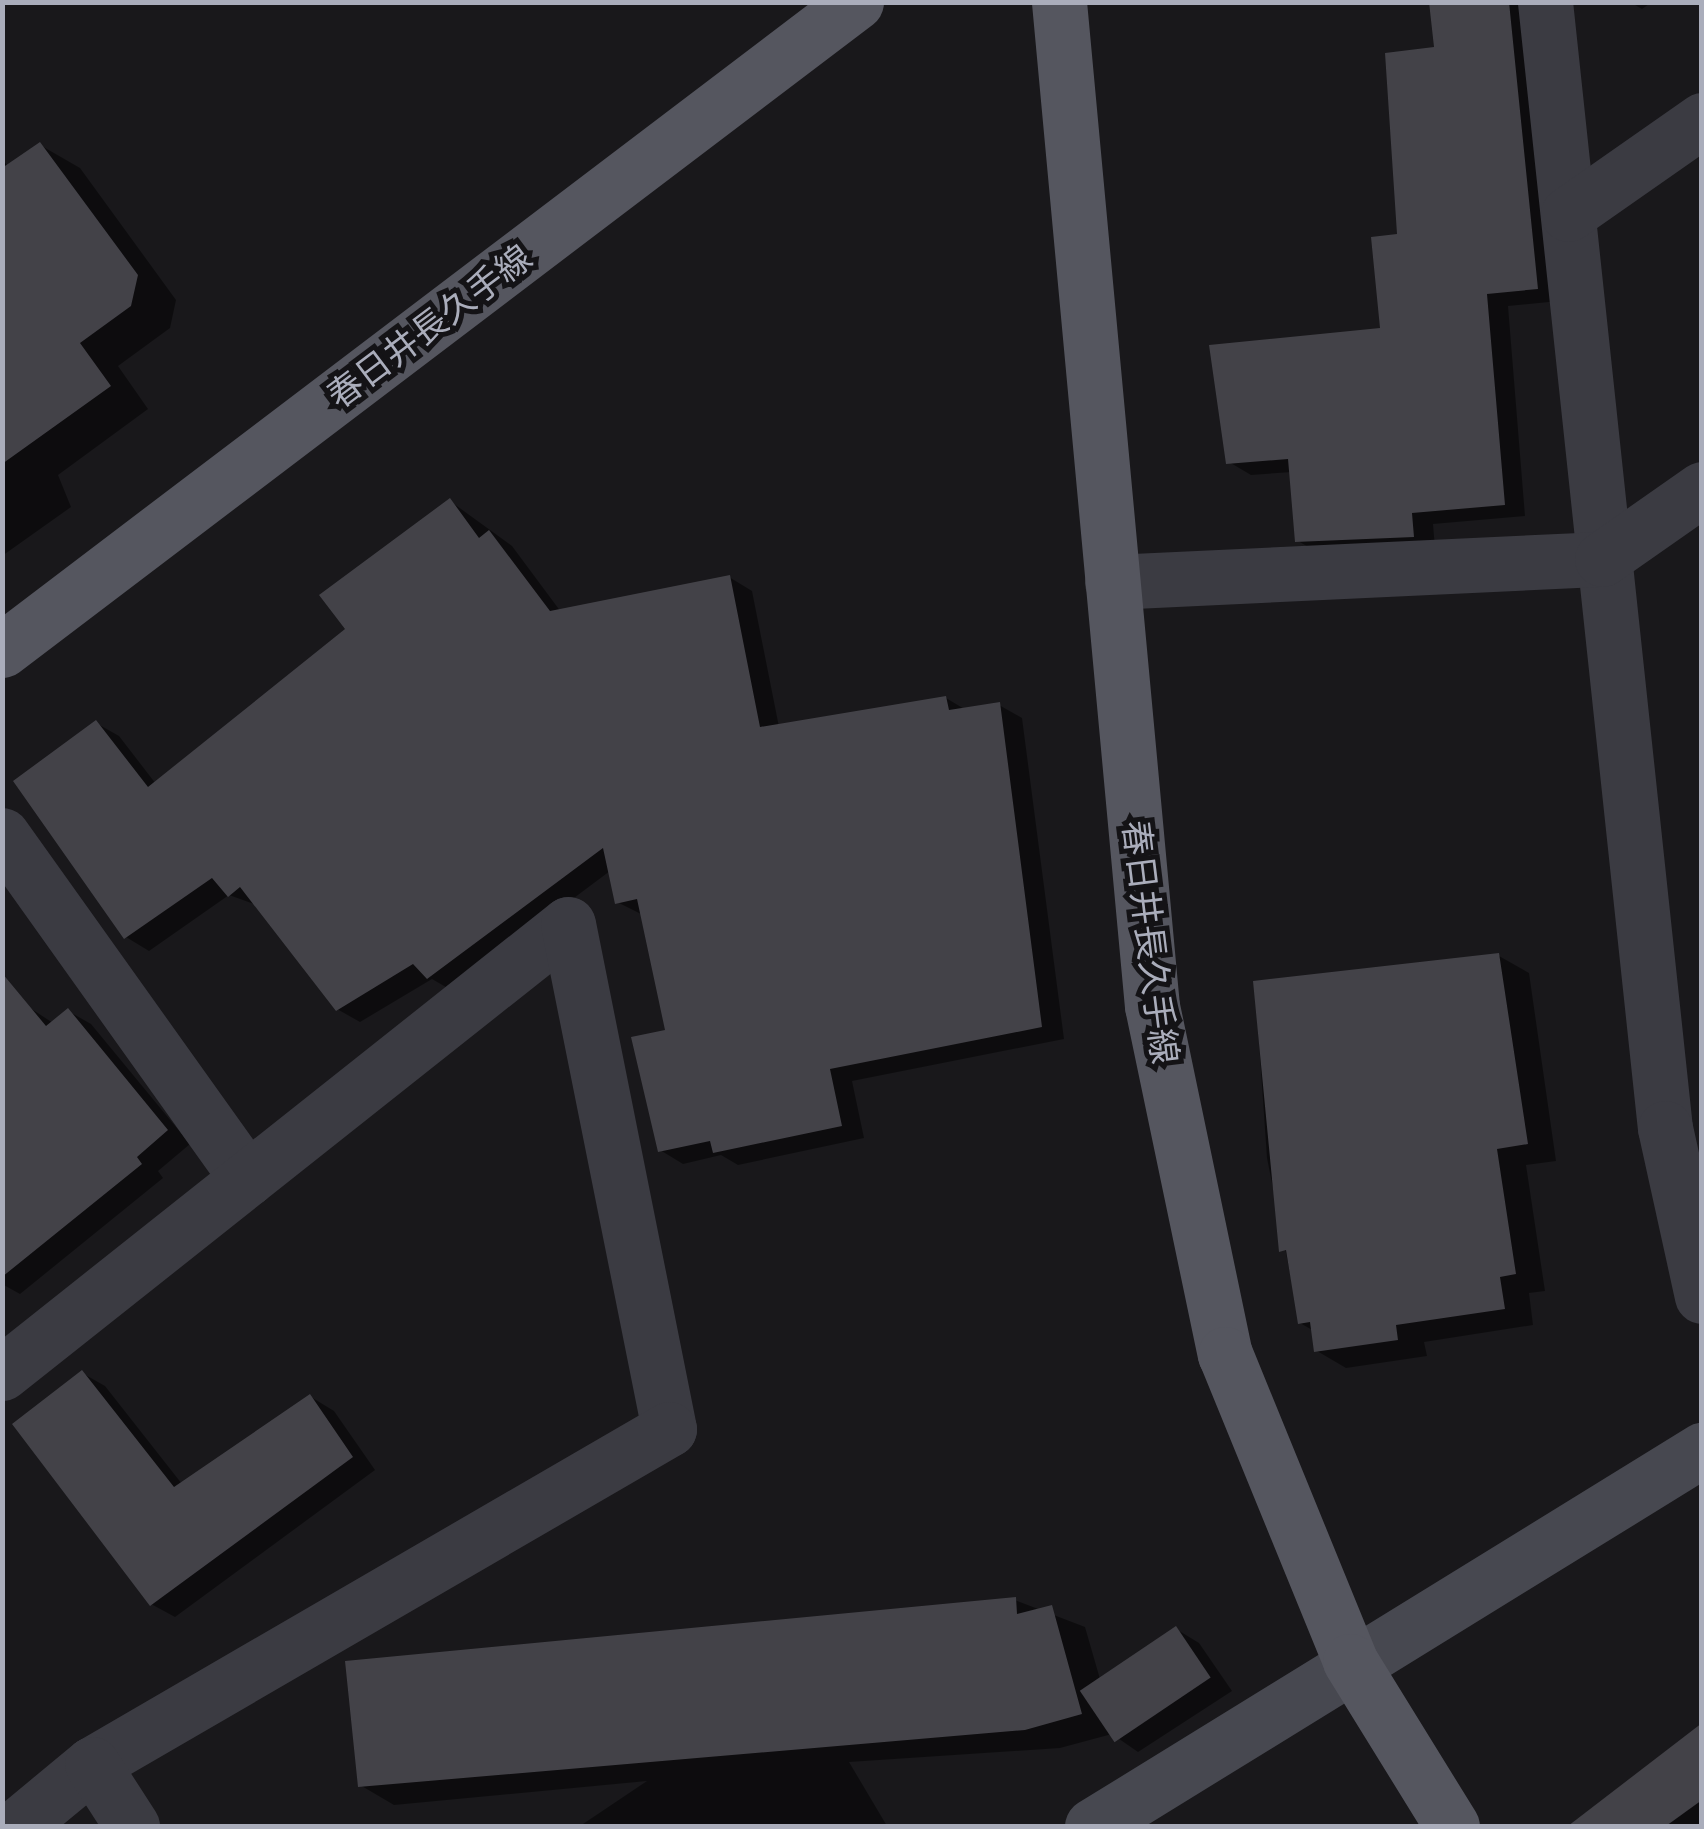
<!DOCTYPE html>
<meta charset="utf-8">
<style>
body{margin:0}
#map{position:relative;width:1704px;height:1829px;overflow:hidden;background:#19181b;font-family:Ubuntu,"Noto Sans JP",sans-serif}
div>[style]{position:absolute}
[style*='--x']{left:calc(var(--x)*1px);top:calc(var(--y)*1px);width:calc(var(--w)*1px);rotate:calc(var(--a)*1deg)}
.shadow>*{inset:0;background:#0007}
.building>*{inset:0;background:#434248;transform-origin:0 0}
.street>*{height:55px;margin:-27.5px;padding:0 27.5px;transform-origin:27.5px;border-radius:27.5px;background:#3b3b42}
.secondary>*{height:55px;margin:-27.5px;padding:0 27.5px;transform-origin:27.5px;border-radius:27.5px;background:#474850}
.primary>*{height:55px;margin:-27.5px;padding:0 27.5px;transform-origin:27.5px;border-radius:27.5px;background:#55565f}
span{translate:-50% -50%;white-space:nowrap;text-align:center;line-height:1.15;-webkit-text-stroke:10px #141316;paint-order:stroke}
.street-label{font-size:35px;color:#aaadbb}
.frame{position:absolute;inset:0;border:5px solid #aaadbb;pointer-events:none}
</style>
<div id="map">
<div class="shadow">
<div style="clip-path:polygon(1431px 2px,1528px 2px,1559px 301px,1508px 306px,1525px 516px,1433px 524px,1435px 548px,1319px 553px,1298px 541px,1292px 472px,1251px 475px,1229px 462px,1383px 330px,1437px 49px)"></div>
<div style="clip-path:polygon(1630px 2px,1652px 2px,1642px 9px)"></div>
<div style="clip-path:polygon(40px 145px,80px 168px,176px 300px,170px 328px,118px 366px,148px 409px,58px 475px,71px 507px,2px 556px,2px 158px,8px 167px)"></div>
<div style="clip-path:polygon(450px 501px,512px 546px,561px 612px,729px 577px,752px 591px,779px 727px,946px 698px,966px 710px,999px 705px,1022px 718px,1064px 1039px,852px 1081px,864px 1138px,738px 1165px,721px 1155px,683px 1164px,660px 1150px,668px 1032px,643px 915px,617px 902px,610px 871px,451px 990px,432px 979px,360px 1022px,337px 1009px,257px 905px,229px 895px,149px 951px,126px 937px,96px 723px,119px 736px,156px 784px,348px 630px)"></div>
<div style="clip-path:polygon(1499px 956px,1529px 973px,1556px 1161px,1526px 1165px,1545px 1291px,1529px 1293px,1533px 1325px,1424px 1342px,1427px 1356px,1346px 1368px,1317px 1351px,1314px 1331px,1300px 1323px,1267px 1158px,1255px 984px)"></div>
<div style="clip-path:polygon(27px 1006px,53px 1023px,68px 1011px,91px 1024px,190px 1144px,158px 1171px,163px 1178px,20px 1294px,2px 1284px,2px 1015px)"></div>
<div style="clip-path:polygon(82px 1373px,105px 1386px,182px 1484px,311px 1397px,334px 1411px,375px 1470px,175px 1617px,151px 1604px)"></div>
<div style="clip-path:polygon(1015px 1600px,1085px 1627px,1100px 1679px,1176px 1629px,1199px 1643px,1232px 1691px,1138px 1752px,1112px 1734px,1060px 1748px,849px 1762px,887px 1826px,580px 1826px,647px 1781px,394px 1805px,360px 1785px)"></div>
<div style="clip-path:polygon(1702px 1733px,1702px 1826px,1629px 1826px,1607px 1799px)"></div>
</div>
<div class="building">
<div style="clip-path:polygon(1429px 2px,1509px 2px,1538px 289px,1487px 294px,1505px 505px,1412px 513px,1414px 537px,1295px 542px,1288px 459px,1226px 464px,1209px 345px,1380px 328px,1371px 237px,1397px 234px,1385px 53px,1434px 47px)"></div>
<div style="clip-path:polygon(40px 142px,138px 275px,131px 306px,80px 343px,111px 386px,2px 464px,2px 168px)"></div>
<div style="clip-path:polygon(450px 498px,479px 538px,489px 530px,550px 611px,730px 575px,760px 727px,946px 696px,949px 710px,1000px 702px,1042px 1027px,830px 1069px,842px 1126px,713px 1153px,710px 1141px,658px 1152px,631px 1037px,665px 1030px,637px 899px,615px 904px,603px 848px,427px 979px,413px 964px,336px 1011px,240px 887px,228px 897px,212px 878px,124px 939px,13px 781px,96px 720px,148px 787px,345px 629px,319px 595px)"></div>
<div style="clip-path:polygon(1499px 953px,1528px 1144px,1497px 1149px,1516px 1274px,1500px 1277px,1505px 1309px,1396px 1325px,1398px 1340px,1314px 1352px,1310px 1322px,1298px 1324px,1286px 1250px,1279px 1252px,1253px 981px)"></div>
<div style="clip-path:polygon(2px 973px,46px 1026px,68px 1008px,168px 1130px,137px 1157px,142px 1164px,2px 1277px)"></div>
<div style="clip-path:polygon(82px 1370px,174px 1487px,310px 1394px,353px 1457px,150px 1606px,12px 1424px)"></div>
<div style="clip-path:polygon(1016px 1597px,1017px 1614px,1052px 1605px,1082px 1714px,1025px 1730px,358px 1787px,345px 1661px)"></div>
<div style="left:1176px;top:1626px;width:62px;height:116px;rotate:56deg"></div>
<div style="clip-path:polygon(1702px 1723px,1702px 1800px,1666px 1826px,1568px 1826px)"></div>
</div>
<div class="street">
<div style="--x:1545;--y:2;--w:1132;--a:83.92"></div>
<div style="--x:1665;--y:1128;--w:172;--a:77.6"></div>
<div style="--x:1568;--y:214;--w:164;--a:-35"></div>
<div style="--x:1112;--y:582;--w:491;--a:-2.7"></div>
<div style="--x:1602;--y:559;--w:122;--a:-35"></div>
<div style="--x:2;--y:835;--w:422;--a:54.5"></div>
<div style="--x:2;--y:1373;--w:722;--a:-38.42"></div>
<div style="--x:568;--y:924;--w:515;--a:78.69"></div>
<div style="--x:669;--y:1429;--w:667;--a:149.86"></div>
<div style="--x:92;--y:1764;--w:97;--a:140.4"></div>
<div style="--x:92;--y:1764;--w:74;--a:57.2"></div>
</div>
<div class="secondary">
<div style="--x:1092;--y:1826;--w:717;--a:-31.65"></div>
</div>
<div class="primary">
<div style="--x:1059;--y:2;--w:1008;--a:84.71"></div>
<div style="--x:1152;--y:1006;--w:356;--a:78.2"></div>
<div style="--x:1225;--y:1354;--w:331;--a:67.8"></div>
<div style="--x:1350;--y:1661;--w:194;--a:58.3"></div>
<div style="--x:2;--y:650;--w:1072;--a:-37.19"></div>
</div>
<div class="street-label">
<span style="left:429px;top:326px;rotate:-37deg">春日井長久手線</span>
<span style="left:1151px;top:942px;rotate:83deg">春日井長久手線</span>
</div>
<div class="frame"></div>
</div>
